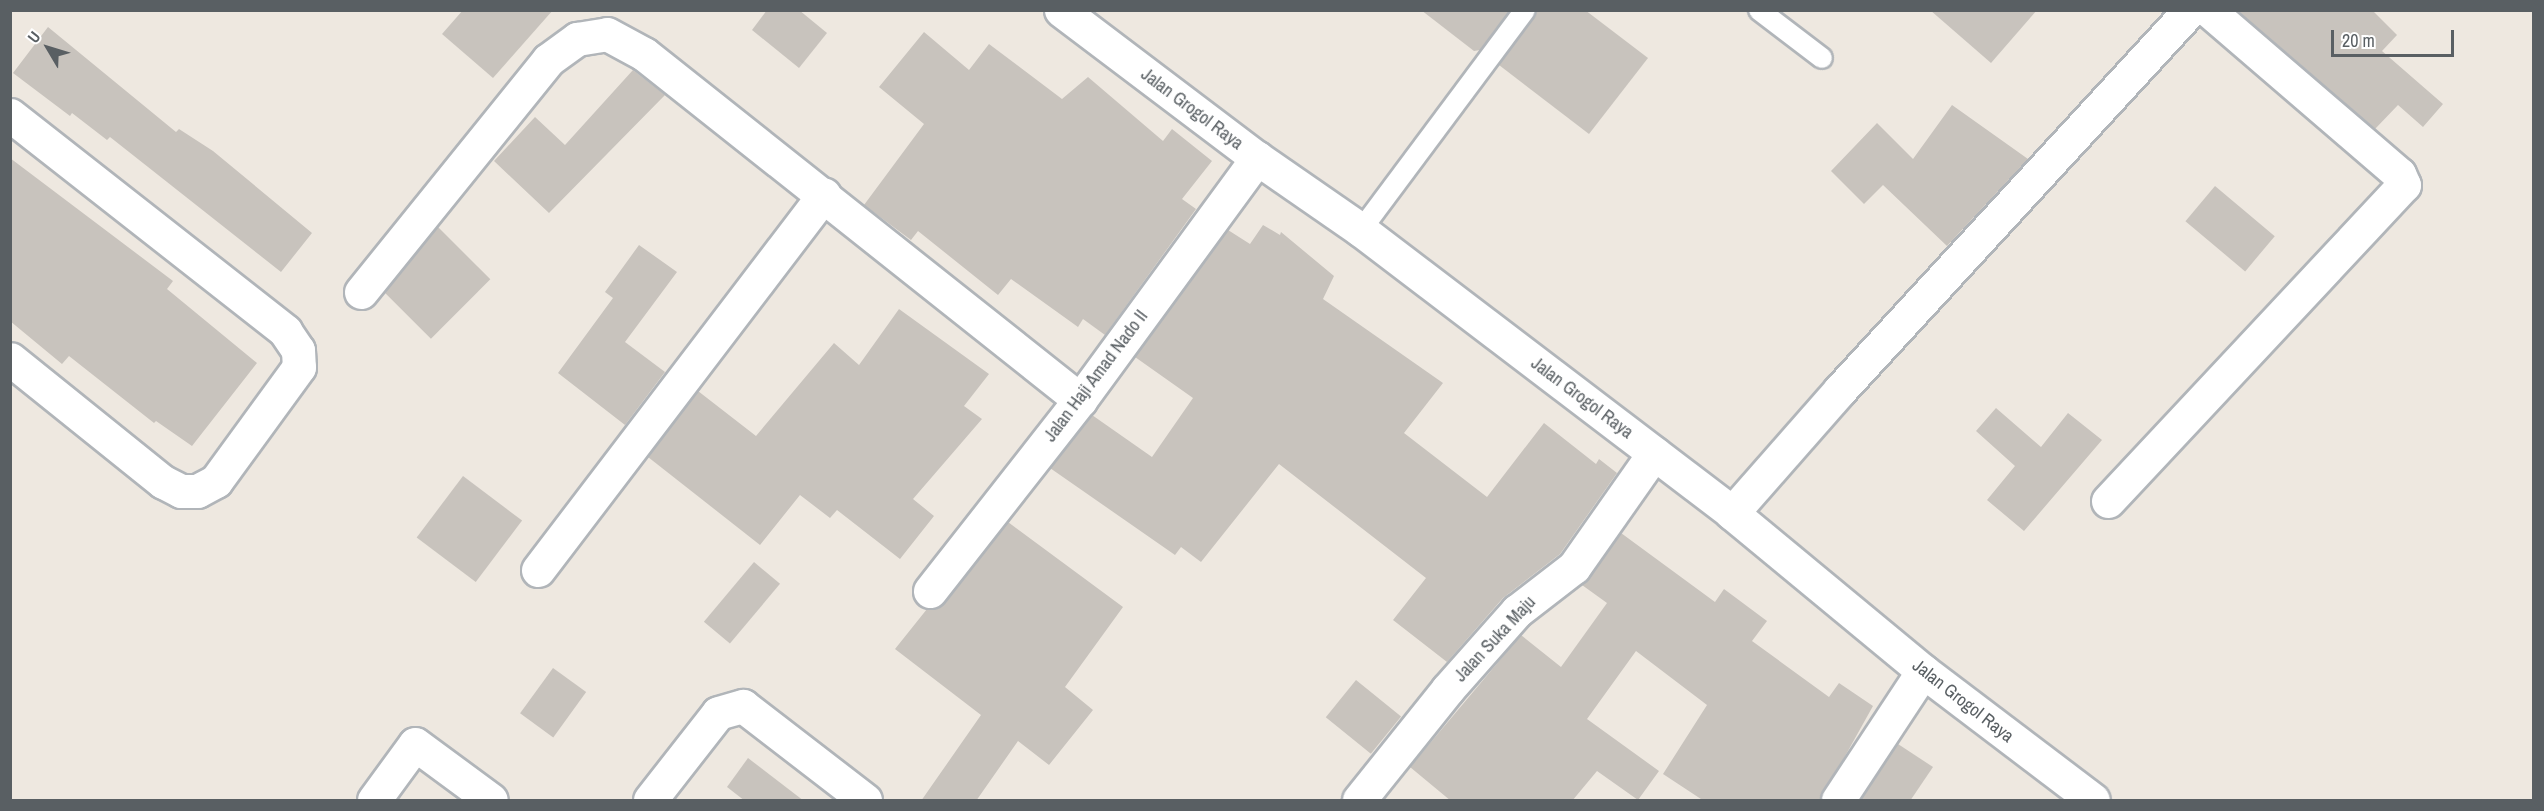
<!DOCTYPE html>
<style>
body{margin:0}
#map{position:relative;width:2544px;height:811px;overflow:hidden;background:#eee8e0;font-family:"Archivo Narrow",sans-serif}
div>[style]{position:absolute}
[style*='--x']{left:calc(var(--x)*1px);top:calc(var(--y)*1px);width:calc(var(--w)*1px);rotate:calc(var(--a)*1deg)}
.building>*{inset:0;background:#c8c3bd;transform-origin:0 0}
.roads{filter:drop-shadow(2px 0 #b1b5b9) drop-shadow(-2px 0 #b1b5b9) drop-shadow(0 2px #b1b5b9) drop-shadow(0 -2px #b1b5b9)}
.service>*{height:20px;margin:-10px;padding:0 10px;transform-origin:10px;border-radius:10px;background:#fff}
.minor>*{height:33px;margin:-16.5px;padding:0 16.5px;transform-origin:16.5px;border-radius:16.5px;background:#fff}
.tertiary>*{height:33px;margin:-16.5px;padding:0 16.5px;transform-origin:16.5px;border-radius:16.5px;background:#fff}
span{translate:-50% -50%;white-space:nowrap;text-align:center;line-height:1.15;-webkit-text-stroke:6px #fff;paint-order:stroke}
.street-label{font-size:18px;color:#595f63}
.frame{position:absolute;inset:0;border:12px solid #595f63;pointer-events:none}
.north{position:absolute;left:18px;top:18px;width:60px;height:60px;-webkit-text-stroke:4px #fff;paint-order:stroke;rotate:308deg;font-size:16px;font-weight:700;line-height:24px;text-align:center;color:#595f63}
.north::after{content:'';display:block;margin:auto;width:21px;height:27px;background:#595f63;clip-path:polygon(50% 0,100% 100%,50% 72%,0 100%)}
.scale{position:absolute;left:2331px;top:30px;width:123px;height:27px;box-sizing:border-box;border:3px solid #595f63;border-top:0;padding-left:8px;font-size:18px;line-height:21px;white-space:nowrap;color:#595f63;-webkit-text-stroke:4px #fff;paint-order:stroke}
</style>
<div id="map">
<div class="building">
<div style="clip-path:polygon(463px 10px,553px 10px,493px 78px,442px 34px)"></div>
<div style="clip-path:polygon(767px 10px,799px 10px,827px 33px,799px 68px,752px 30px)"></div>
<div style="clip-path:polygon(1421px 10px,1510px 10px,1480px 50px,1474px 51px)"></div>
<div style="clip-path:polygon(1537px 10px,1585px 10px,1648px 58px,1589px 134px,1499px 65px)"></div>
<div style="clip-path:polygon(1930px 10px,2037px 10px,1991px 63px)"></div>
<div style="clip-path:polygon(2237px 10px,2372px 10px,2397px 35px,2382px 51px,2443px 104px,2423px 127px,2398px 105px,2375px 129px)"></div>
<div style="clip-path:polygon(48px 27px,176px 132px,179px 129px,213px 151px,312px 233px,281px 272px,110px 137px,107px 140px,72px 113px,70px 116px,13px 73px)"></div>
<div style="clip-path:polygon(924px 32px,969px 70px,989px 44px,1062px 99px,1088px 77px,1163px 141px,1172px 129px,1212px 161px,1182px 199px,1196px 209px,1105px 335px,1083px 319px,1078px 327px,1011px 279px,998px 295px,918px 231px,911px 240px,864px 205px,924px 124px,879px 87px)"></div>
<div style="clip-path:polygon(633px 70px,665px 95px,549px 213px,494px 161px,535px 117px,565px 145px)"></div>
<div style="clip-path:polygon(1952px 105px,2028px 159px,1947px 246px,1883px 185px,1864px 204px,1831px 171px,1877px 123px,1913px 159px)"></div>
<div style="clip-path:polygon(10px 158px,173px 281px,167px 289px,257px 363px,192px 446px,156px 421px,154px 423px,69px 356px,62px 364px,10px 321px)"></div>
<div style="left:2215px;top:186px;width:78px;height:46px;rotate:40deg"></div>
<div style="clip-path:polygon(1263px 225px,1280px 235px,1281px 232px,1334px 276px,1323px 299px,1443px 383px,1404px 433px,1487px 497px,1544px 423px,1596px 464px,1599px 459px,1617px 473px,1560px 554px,1503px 598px,1447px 662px,1393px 620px,1426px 578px,1279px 464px,1201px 562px,1181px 547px,1175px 555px,1050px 468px,1092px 415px,1152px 457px,1193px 398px,1135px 357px,1228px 230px,1250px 244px)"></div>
<div style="left:438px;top:227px;width:74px;height:84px;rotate:45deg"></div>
<div style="clip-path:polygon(639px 245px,677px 272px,625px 342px,665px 372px,625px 425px,558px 373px,613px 298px,605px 292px)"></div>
<div style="clip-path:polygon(899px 309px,989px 374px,964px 406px,982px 419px,913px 499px,934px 516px,900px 559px,837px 510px,830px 518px,800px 495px,760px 545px,648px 457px,698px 391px,756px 436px,834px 343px,859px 365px)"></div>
<div style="clip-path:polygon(1996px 408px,2041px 447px,2068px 413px,2102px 440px,2024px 531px,1987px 500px,2015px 466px,1976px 431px)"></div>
<div style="left:463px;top:476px;width:74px;height:77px;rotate:37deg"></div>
<div style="clip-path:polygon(1008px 522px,1123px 607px,1065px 687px,1093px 710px,1049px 765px,1018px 741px,976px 801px,921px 801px,981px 715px,895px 649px,927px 609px,945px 603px)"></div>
<div style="clip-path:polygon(1621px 533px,1715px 602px,1724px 589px,1767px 621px,1752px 641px,1829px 697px,1839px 683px,1873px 706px,1820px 801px,1704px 801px,1663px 774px,1707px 705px,1636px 651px,1587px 719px,1659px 771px,1638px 800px,1597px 771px,1572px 801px,1451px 801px,1410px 767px,1521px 635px,1561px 667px,1607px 603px,1582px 585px)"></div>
<div style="left:754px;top:562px;width:34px;height:78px;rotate:40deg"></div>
<div style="left:553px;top:668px;width:41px;height:56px;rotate:36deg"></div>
<div style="left:1356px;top:680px;width:58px;height:48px;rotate:39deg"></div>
<div style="clip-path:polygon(1898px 744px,1933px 767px,1910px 801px,1860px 801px)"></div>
<div style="clip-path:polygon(748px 758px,804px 801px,745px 801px,727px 787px)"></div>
</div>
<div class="roads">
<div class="service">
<div style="--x:1759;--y:10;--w:79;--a:37.3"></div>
<div style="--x:1361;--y:230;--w:274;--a:-53.3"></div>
</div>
<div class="minor">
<div style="--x:10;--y:115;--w:350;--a:38.1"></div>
<div style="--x:285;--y:331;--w:23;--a:56"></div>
<div style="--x:298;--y:350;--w:17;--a:87"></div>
<div style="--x:299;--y:367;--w:141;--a:126.1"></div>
<div style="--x:216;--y:481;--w:21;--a:152"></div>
<div style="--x:197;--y:491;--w:16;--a:180"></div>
<div style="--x:181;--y:491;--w:20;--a:-153"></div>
<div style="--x:163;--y:482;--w:196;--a:-141.2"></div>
<div style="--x:361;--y:292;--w:298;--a:-51.1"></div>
<div style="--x:548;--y:60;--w:36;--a:-36"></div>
<div style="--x:577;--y:39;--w:30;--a:-9"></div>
<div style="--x:607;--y:34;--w:42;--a:28.4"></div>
<div style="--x:644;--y:54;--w:557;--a:38.43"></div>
<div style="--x:2108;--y:501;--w:433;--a:-46.9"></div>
<div style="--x:2404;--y:185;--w:12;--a:-114"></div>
<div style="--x:2399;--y:174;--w:252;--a:-139.3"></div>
<div style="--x:1732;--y:513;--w:164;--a:-48.7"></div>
<div style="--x:1840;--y:390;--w:517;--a:-47.35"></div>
<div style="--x:538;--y:570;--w:472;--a:-52.7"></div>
<div style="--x:930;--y:591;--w:243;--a:-51.9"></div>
<div style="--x:1080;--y:400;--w:300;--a:-53.8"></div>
<div style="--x:374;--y:800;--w:69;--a:-53.8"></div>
<div style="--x:415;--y:744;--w:94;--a:36.4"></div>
<div style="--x:650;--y:800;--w:110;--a:-52"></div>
<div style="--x:718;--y:713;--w:26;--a:-16"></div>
<div style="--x:743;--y:706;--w:154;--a:37.6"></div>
<div style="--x:1359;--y:800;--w:141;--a:-51.3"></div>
<div style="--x:1447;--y:690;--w:106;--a:-48.5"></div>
<div style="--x:1517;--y:611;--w:72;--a:-37.7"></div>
<div style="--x:1574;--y:567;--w:139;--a:-54.9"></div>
<div style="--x:1838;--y:800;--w:154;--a:-56.6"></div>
</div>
<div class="tertiary">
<div style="--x:1061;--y:10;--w:246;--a:37.1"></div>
<div style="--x:1257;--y:158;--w:126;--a:34.7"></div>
<div style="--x:1361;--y:230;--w:467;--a:37.3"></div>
<div style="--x:1732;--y:513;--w:248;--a:39.6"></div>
<div style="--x:1923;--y:671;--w:213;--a:37.2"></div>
</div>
</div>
<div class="street-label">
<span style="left:1192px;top:109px;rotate:37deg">Jalan Grogol Raya</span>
<span style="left:1096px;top:376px;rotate:-53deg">Jalan Haji Amad Nado II</span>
<span style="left:1582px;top:398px;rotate:37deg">Jalan Grogol Raya</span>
<span style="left:1495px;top:639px;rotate:-47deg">Jalan Suka Maju</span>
<span style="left:1963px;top:701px;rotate:38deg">Jalan Grogol Raya</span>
</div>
<div class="frame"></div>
<div class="north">U</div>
<div class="scale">20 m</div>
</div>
